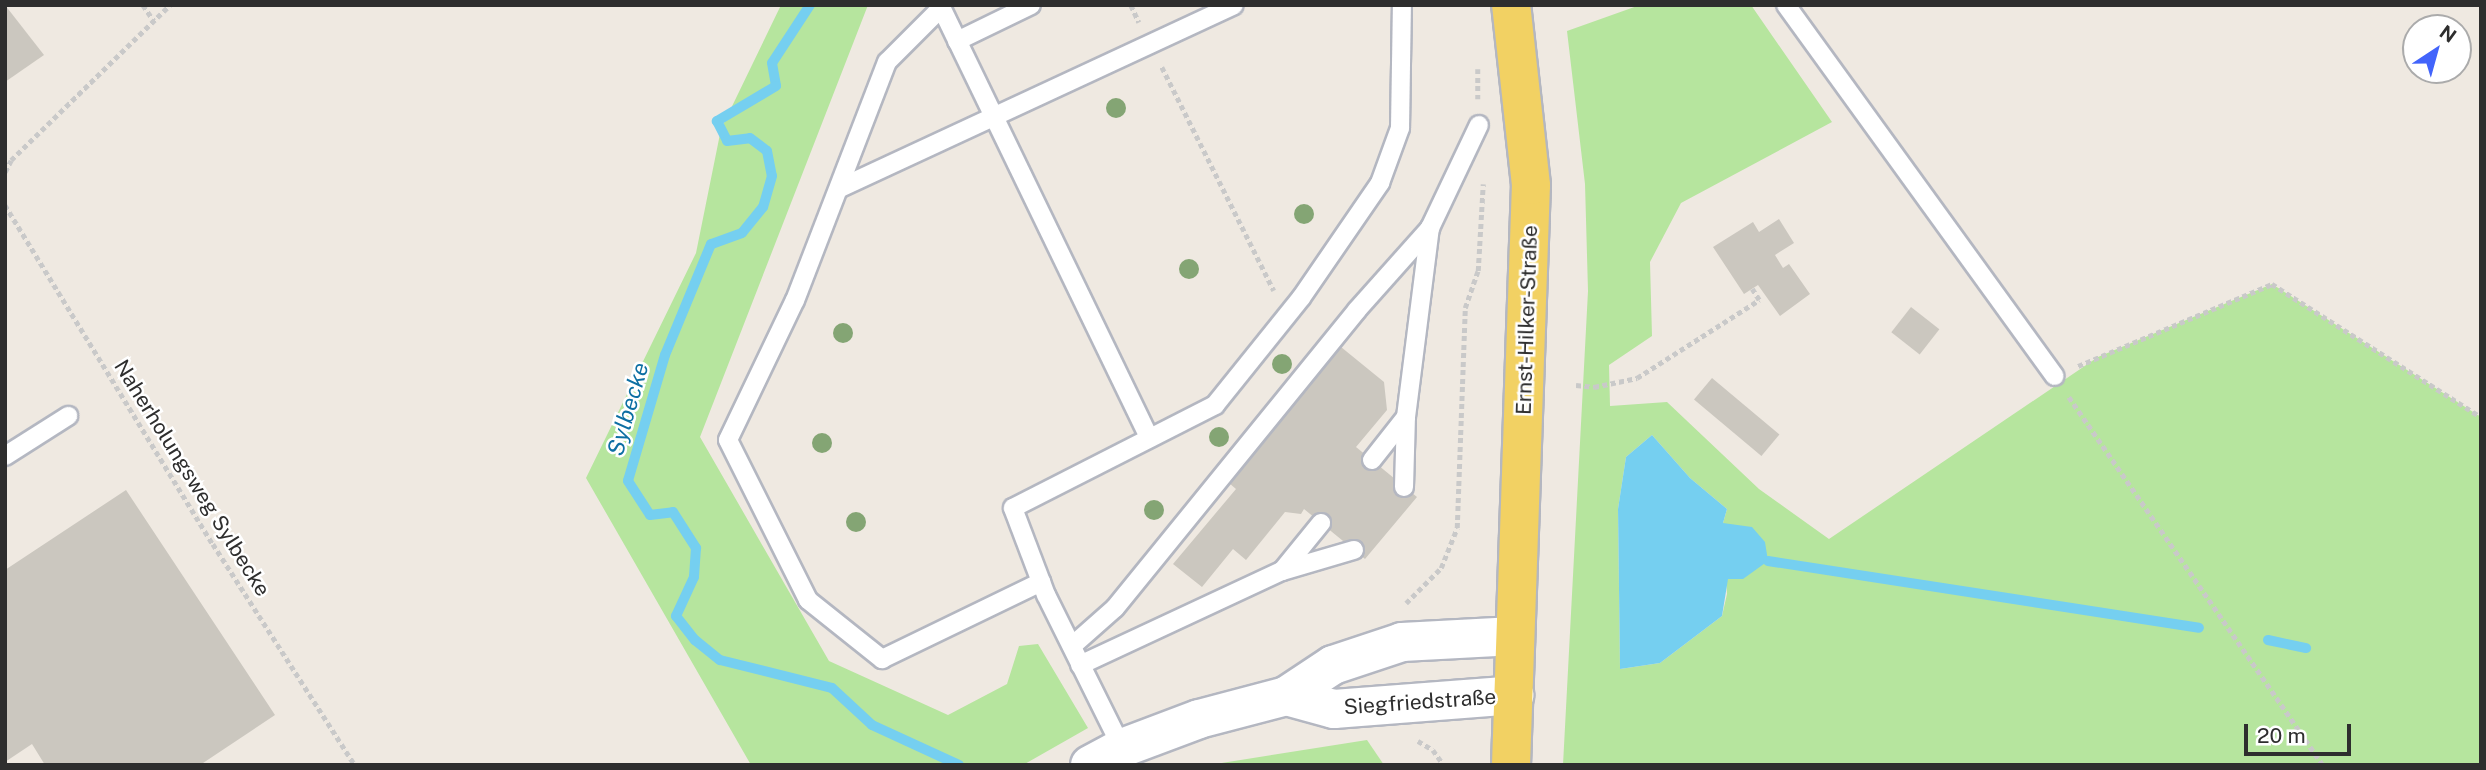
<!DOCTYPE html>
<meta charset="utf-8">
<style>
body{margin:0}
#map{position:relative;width:2486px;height:770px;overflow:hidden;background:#efe9e1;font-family:"Public Sans",sans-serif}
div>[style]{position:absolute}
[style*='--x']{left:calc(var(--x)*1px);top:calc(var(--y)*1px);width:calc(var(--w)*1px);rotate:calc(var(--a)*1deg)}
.green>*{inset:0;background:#b6e59e}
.water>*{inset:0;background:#75cff0}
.stream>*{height:10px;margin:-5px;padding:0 5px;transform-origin:5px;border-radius:5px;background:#75cff0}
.building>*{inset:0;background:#cbc7bf;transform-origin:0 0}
.path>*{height:4.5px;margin-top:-2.25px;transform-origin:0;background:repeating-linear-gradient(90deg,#c9c9c9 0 5px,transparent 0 8.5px)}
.roads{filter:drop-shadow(2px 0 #b4b7c1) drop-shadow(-2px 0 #b4b7c1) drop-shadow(0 2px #b4b7c1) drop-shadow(0 -2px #b4b7c1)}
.lane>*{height:18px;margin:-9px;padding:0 9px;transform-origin:9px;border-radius:9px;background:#fff}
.secondary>*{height:38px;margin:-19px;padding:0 19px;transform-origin:19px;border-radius:19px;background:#fff}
.primary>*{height:38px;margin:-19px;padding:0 19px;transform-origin:19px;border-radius:19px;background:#f2d163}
.trees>*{width:20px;height:20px;margin:-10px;border-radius:50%;background:#84a574}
span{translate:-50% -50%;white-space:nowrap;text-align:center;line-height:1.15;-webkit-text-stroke:5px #fff;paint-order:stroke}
.street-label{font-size:21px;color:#2e2e2e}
.water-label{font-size:23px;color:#0d6fa3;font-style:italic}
.frame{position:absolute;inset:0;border:7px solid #2e2e2e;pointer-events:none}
.north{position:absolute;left:2402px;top:14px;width:70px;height:70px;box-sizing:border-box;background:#fff;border:2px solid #ababab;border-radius:50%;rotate:36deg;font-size:19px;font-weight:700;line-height:28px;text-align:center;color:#2e2e2e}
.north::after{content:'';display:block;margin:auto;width:24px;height:32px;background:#4264fb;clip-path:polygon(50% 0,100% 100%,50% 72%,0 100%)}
.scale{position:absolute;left:2244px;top:724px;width:107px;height:32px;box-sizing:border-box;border:4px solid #2e2e2e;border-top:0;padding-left:9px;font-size:21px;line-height:24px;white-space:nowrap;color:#2e2e2e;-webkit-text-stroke:5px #fff;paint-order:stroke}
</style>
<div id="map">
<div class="green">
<div style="clip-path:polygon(781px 5px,868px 5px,700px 437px,829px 661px,948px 715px,1007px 684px,1019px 646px,1038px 644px,1088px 728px,1023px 765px,751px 765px,586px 478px,696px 253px,721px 129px)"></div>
<div style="clip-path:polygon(evenodd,1640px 5px,1751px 5px,1832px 122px,1681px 203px,1650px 262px,1652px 336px,1609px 365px,1610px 406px,1667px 402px,1759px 489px,1829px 539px,2098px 357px,2272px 284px,2481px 417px,2481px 765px,1563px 765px,1588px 291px,1585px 184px,1567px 31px,1640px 5px,1652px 435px,1690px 478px,1727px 509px,1723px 523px,1727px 594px,1722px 616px,1660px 663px,1620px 669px,1618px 509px,1626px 457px,1652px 435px)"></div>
<div style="clip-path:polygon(1367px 740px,1384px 765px,1209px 765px)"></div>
</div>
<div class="water">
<div style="clip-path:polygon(1652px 435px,1690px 478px,1727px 509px,1723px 523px,1752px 527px,1765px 542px,1768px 561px,1743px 579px,1728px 579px,1722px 616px,1660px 663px,1620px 669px,1618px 509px,1626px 457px)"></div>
</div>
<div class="stream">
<div style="--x:810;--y:5;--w:69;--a:123.2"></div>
<div style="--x:772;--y:63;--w:23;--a:80"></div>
<div style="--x:776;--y:86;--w:69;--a:149.3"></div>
<div style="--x:717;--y:121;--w:22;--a:63"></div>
<div style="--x:727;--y:141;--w:23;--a:-7"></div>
<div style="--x:750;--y:138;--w:21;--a:37"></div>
<div style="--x:767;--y:151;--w:25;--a:79"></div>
<div style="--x:772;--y:176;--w:32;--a:106"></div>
<div style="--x:763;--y:207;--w:33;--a:129"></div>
<div style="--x:742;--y:233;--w:33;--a:160"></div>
<div style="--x:711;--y:244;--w:120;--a:112.5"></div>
<div style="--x:665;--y:355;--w:131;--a:106.4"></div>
<div style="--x:628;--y:481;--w:40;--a:57.1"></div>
<div style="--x:650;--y:515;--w:23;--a:-7"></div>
<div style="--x:673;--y:512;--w:43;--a:57.4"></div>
<div style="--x:696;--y:548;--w:29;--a:94"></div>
<div style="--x:694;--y:577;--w:43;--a:114.8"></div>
<div style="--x:676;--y:616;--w:31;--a:52"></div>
<div style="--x:695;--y:640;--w:32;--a:39"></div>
<div style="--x:720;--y:660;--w:115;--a:14"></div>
<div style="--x:832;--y:688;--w:54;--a:42.8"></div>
<div style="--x:872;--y:725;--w:96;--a:24.7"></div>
<div style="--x:1768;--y:561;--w:436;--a:8.8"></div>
<div style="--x:2268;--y:640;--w:39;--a:12"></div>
</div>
<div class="building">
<div style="clip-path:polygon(5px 5px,44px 55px,5px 82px)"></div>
<div style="clip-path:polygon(1779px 219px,1794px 243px,1775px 255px,1783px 268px,1789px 264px,1810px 294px,1780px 316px,1758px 285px,1744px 294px,1713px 247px,1753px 222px,1759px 232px)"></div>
<div style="left:1911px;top:307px;width:36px;height:32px;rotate:38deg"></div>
<div style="clip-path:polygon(1341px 347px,1384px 382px,1387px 410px,1356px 447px,1417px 497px,1365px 559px,1304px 509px,1301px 514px,1285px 512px,1246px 560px,1233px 549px,1202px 587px,1173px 564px,1236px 489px,1229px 483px)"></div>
<div style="left:1712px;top:378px;width:88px;height:28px;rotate:40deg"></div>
<div style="clip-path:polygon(126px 490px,275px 715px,200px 765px,45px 765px,32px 744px,5px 762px,5px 570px)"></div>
</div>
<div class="path">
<div style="--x:143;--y:5;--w:19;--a:55"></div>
<div style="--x:1131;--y:5;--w:19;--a:65"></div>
<div style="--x:1162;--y:67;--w:250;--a:63.4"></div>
<div style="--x:1478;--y:69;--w:30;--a:90"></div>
<div style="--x:5;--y:172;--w:13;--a:-63"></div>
<div style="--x:11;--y:160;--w:222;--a:-44.3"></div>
<div style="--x:5;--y:205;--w:398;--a:58.5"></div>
<div style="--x:213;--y:544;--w:263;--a:57.3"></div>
<div style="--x:2078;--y:366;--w:211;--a:-22.9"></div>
<div style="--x:2272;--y:284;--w:248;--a:32.5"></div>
<div style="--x:1576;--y:385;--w:18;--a:6"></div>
<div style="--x:1594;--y:387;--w:44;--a:-11.8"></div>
<div style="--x:1637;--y:378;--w:145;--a:-32.6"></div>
<div style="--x:1759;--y:300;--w:13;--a:-122"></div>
<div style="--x:2069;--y:397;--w:447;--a:55.4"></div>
<div style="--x:1406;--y:603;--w:49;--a:-45"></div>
<div style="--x:1441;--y:568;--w:43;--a:-68.2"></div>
<div style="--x:1457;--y:528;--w:220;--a:-87.9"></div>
<div style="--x:1465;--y:308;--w:39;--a:-71"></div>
<div style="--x:1478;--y:271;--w:87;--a:-86.7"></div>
<div style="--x:1418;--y:741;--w:17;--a:31"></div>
<div style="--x:1433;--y:750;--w:19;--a:54"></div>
</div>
<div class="roads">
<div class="lane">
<div style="--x:940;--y:5;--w:481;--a:64.2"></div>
<div style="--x:1786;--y:5;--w:458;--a:54.1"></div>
<div style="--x:941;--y:8;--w:76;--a:135"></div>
<div style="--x:887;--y:62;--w:255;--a:111.1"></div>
<div style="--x:795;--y:300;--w:155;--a:115.6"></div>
<div style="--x:728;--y:440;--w:179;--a:63.4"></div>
<div style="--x:808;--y:600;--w:95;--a:38.6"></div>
<div style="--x:882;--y:659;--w:177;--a:-25.8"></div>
<div style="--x:957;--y:41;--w:82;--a:-25.9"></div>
<div style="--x:840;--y:188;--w:434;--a:-24.9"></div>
<div style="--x:5;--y:456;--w:75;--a:-32.4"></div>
<div style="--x:1372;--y:460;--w:55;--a:-51.7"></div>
<div style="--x:1406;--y:417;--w:191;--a:-82.8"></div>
<div style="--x:1404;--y:487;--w:70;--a:-88.4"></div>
<div style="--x:1282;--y:571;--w:75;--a:-16.3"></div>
<div style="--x:1072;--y:646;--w:57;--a:-41.5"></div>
<div style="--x:1115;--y:608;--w:384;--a:-50.9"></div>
<div style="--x:1357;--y:310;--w:110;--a:-48.3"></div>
<div style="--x:1430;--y:228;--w:114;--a:-64.6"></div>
<div style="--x:1080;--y:665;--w:223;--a:-25"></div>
<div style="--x:1282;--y:571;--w:62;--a:-50.9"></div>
<div style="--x:1122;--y:748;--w:171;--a:-116.4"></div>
<div style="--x:1046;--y:595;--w:93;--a:-110.8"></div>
<div style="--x:1013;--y:508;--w:227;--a:-27"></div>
<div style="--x:1215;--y:405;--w:137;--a:-51.2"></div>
<div style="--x:1301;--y:298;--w:140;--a:-55.5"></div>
<div style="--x:1380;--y:183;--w:59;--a:-70"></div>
<div style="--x:1400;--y:128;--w:123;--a:-89.1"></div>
</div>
<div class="secondary">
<div style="--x:1286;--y:696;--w:50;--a:15.2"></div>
<div style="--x:1334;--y:709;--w:181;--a:-4.4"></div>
<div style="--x:1090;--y:765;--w:36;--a:-28"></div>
<div style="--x:1122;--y:748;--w:82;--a:-20.6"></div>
<div style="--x:1199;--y:719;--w:90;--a:-14.8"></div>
<div style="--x:1286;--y:696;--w:56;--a:-33.4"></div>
<div style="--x:1333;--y:665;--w:73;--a:-18.4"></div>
<div style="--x:1402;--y:642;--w:113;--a:-3"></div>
</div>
<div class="primary">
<div style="--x:1511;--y:765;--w:580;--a:-88.03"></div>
<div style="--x:1531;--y:185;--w:181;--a:-96.3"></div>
</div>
</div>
<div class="trees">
<div style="left:1116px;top:108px"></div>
<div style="left:1304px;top:214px"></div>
<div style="left:1189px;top:269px"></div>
<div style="left:843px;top:333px"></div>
<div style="left:1282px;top:364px"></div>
<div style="left:1219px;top:437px"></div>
<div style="left:822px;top:443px"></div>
<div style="left:1154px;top:510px"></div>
<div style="left:856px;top:522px"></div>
</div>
<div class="street-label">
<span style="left:1527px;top:320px;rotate:-88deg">Ernst-Hilker-Straße</span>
<span style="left:192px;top:478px;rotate:58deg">Naherholungsweg Sylbecke</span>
<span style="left:1420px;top:702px;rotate:-4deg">Siegfriedstraße</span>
</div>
<div class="water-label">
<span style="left:628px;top:409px;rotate:-74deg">Sylbecke</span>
</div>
<div class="frame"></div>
<div class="north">N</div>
<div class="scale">20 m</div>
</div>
